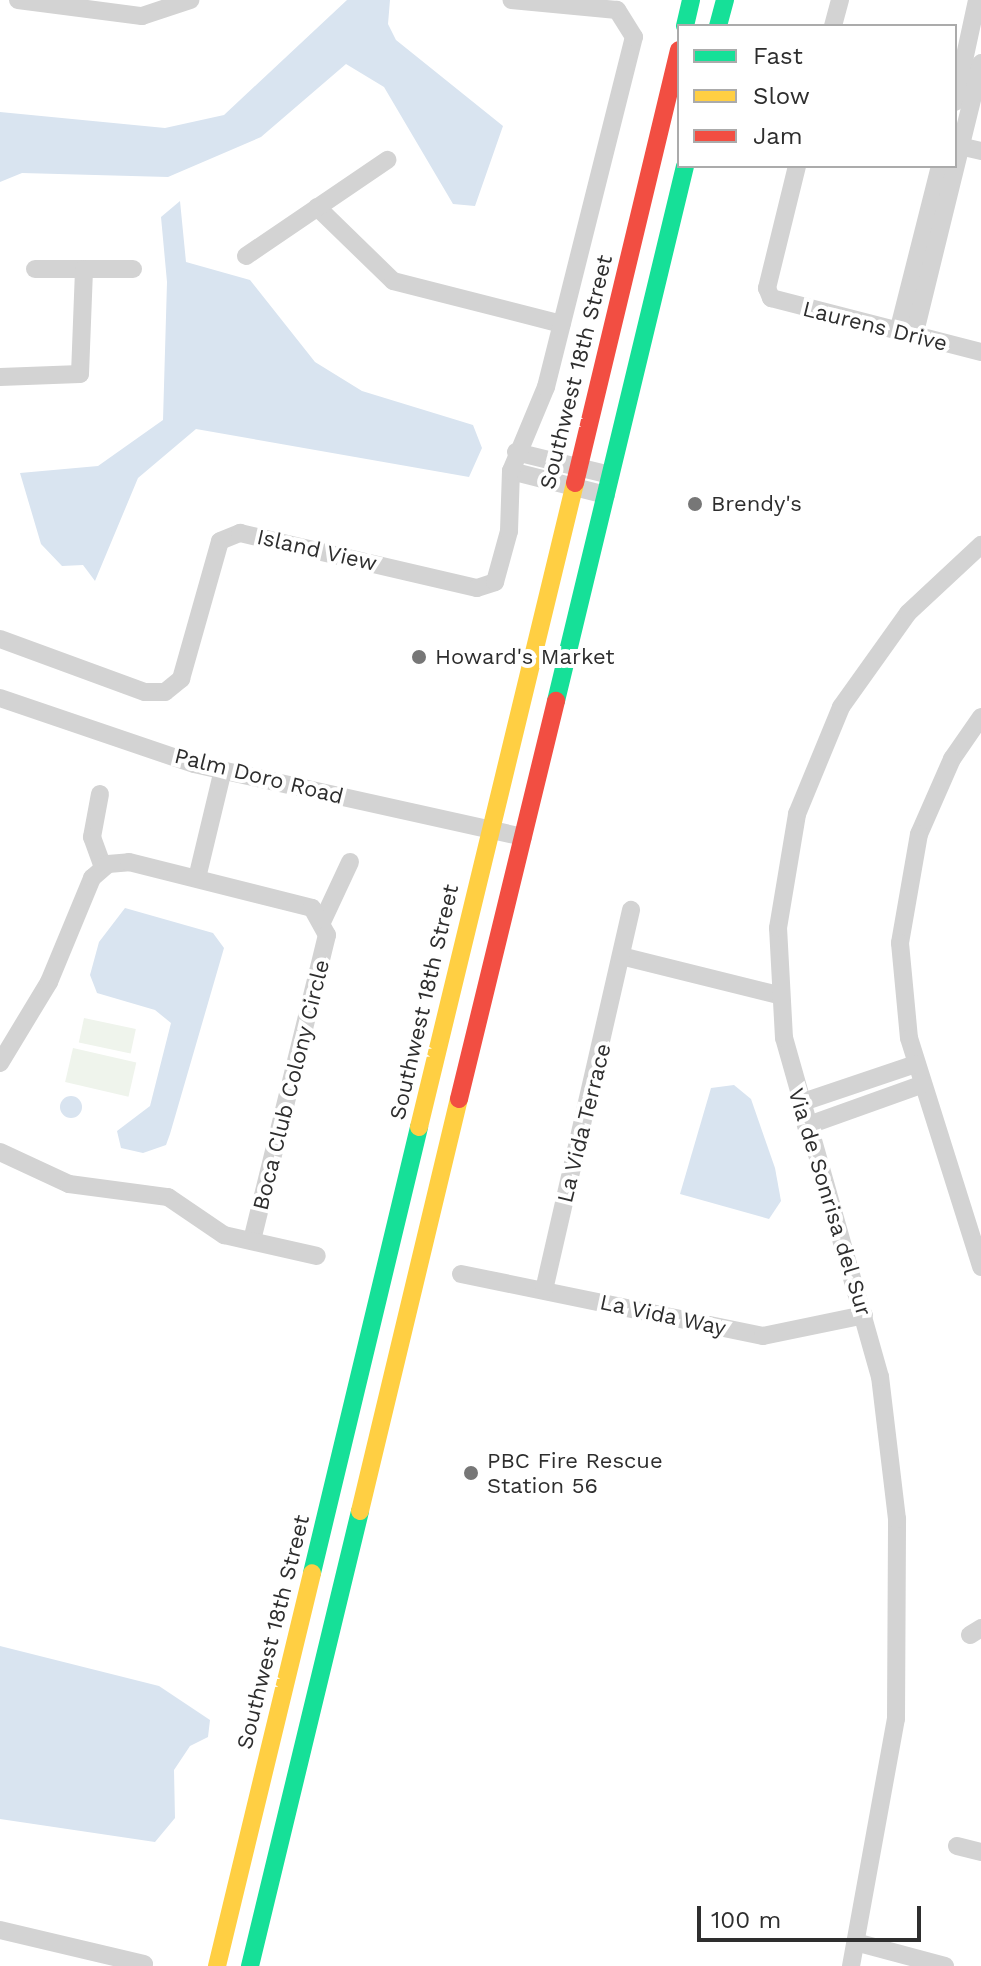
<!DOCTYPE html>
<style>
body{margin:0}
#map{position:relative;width:981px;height:1966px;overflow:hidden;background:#fff;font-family:"Work Sans",sans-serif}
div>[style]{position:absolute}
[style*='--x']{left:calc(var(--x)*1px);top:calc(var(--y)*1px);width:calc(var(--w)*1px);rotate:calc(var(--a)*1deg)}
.green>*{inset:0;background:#eff4ec;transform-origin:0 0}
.water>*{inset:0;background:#d9e4f0}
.round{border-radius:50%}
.street>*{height:18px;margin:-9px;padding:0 9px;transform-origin:9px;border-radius:9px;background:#d3d3d3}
.fast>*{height:18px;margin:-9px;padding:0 9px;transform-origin:9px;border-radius:9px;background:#16e098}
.slow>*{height:18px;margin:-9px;padding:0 9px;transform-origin:9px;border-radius:9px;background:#ffcf43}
.jam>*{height:18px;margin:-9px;padding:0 9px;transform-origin:9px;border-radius:9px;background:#f24e42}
.dots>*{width:22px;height:22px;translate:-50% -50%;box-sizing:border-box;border:4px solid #fff;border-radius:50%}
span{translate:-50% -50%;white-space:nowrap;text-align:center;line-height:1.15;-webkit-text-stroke:8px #fff;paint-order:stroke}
.street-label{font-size:22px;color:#2e2e2e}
.poi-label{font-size:22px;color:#2e2e2e}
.left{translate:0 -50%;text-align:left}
.legend{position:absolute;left:677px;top:24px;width:280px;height:144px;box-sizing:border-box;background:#fff;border:2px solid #ababab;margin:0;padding:10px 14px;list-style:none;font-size:24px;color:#2e2e2e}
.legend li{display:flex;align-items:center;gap:16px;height:40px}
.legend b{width:40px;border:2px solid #ababab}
.scale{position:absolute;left:697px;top:1906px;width:224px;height:36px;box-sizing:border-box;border:4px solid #2e2e2e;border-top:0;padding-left:10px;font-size:24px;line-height:28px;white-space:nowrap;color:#2e2e2e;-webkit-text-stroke:6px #fff;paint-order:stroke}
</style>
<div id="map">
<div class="green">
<div style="left:84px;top:1018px;width:53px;height:25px;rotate:12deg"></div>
<div style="left:73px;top:1048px;width:65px;height:35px;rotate:13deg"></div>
</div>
<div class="water">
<div style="clip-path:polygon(347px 0,390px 0,388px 24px,396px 40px,503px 126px,475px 206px,453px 204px,384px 87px,346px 64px,261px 137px,168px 177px,22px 173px,0 182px,0 112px,165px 128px,224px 115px)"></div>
<div style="clip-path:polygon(180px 201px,186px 262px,250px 280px,315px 362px,362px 391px,473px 425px,482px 448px,469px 477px,196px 429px,138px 478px,95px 581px,83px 565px,62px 566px,41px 544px,20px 473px,98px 466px,163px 420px,167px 282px,161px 217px)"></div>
<div style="clip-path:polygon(125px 908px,213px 933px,224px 948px,170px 1134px,166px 1145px,143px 1153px,121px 1148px,117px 1131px,150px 1106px,171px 1023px,155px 1010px,97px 993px,90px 975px,99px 942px)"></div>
<div style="clip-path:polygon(734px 1085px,751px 1099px,775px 1168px,781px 1201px,769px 1219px,680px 1194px,711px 1088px)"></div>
<div class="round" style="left:60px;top:1096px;width:22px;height:22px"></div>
<div style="clip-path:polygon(0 1646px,159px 1686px,210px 1720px,208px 1737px,190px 1746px,174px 1770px,175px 1818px,155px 1842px,0 1819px)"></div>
</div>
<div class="street">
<div style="--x:18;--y:0;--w:125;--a:7.4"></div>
<div style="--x:142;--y:16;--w:51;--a:-18.4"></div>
<div style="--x:833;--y:26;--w:27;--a:-75"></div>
<div style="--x:955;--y:102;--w:104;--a:-77.8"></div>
<div style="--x:955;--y:145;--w:27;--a:13"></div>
<div style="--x:797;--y:166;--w:126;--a:103.8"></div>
<div style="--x:767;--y:288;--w:11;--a:68"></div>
<div style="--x:771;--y:298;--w:217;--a:14.4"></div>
<div style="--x:317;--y:207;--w:106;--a:44.2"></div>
<div style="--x:393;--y:281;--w:174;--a:14.3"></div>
<div style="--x:246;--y:256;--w:171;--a:-34.2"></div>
<div style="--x:35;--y:269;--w:98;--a:0"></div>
<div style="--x:898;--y:332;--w:171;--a:-75.8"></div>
<div style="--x:914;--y:336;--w:281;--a:-76.2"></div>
<div style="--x:0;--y:377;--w:80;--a:-2.1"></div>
<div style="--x:80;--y:374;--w:105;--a:-87.8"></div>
<div style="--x:516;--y:452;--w:97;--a:13.7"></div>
<div style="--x:511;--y:471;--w:98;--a:14.2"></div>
<div style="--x:0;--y:639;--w:154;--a:20.1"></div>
<div style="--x:145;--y:692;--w:20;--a:0"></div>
<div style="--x:165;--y:692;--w:21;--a:-39"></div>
<div style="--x:181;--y:679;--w:143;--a:-74.2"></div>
<div style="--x:220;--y:541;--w:22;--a:-22"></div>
<div style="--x:240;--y:533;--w:243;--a:13.1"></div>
<div style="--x:477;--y:588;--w:19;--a:-18"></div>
<div style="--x:495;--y:582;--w:53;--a:-74.6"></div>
<div style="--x:509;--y:531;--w:60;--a:-88.1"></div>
<div style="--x:511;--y:471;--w:91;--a:-67.4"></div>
<div style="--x:546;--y:387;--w:361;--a:-75.9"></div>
<div style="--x:634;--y:37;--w:32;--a:-122"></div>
<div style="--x:617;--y:10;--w:106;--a:-174.6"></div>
<div style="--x:0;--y:698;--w:205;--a:18.8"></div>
<div style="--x:194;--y:764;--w:337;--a:12.5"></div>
<div style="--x:981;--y:717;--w:51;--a:124.6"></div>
<div style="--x:952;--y:759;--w:82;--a:113.7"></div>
<div style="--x:919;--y:834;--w:111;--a:99.9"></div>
<div style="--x:900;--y:943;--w:95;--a:84.6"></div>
<div style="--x:909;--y:1038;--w:240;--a:72.5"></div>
<div style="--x:100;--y:794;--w:44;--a:100.5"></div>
<div style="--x:92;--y:837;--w:32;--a:70"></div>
<div style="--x:197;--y:878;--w:111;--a:-76.5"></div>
<div style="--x:323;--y:920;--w:64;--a:-65"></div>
<div style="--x:625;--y:957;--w:159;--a:13.9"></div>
<div style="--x:0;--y:1063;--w:95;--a:-58.8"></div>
<div style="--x:49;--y:982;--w:113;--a:-67.5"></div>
<div style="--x:92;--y:878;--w:21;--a:-41"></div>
<div style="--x:108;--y:864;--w:21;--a:-5"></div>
<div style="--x:129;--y:862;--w:189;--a:14.1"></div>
<div style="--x:312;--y:908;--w:31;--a:61"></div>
<div style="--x:327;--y:935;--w:315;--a:103.8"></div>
<div style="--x:800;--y:1103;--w:122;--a:-18.6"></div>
<div style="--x:806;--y:1126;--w:124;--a:-19.7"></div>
<div style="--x:0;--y:1152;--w:76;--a:24.9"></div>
<div style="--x:69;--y:1184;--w:100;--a:7.5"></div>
<div style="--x:168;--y:1197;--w:68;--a:34.2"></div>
<div style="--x:224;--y:1235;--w:95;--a:12.7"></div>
<div style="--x:461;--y:1274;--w:308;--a:11.6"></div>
<div style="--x:763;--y:1336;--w:103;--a:-11.7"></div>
<div style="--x:544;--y:1290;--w:390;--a:-77.1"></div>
<div style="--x:970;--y:1635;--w:13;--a:-32"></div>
<div style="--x:957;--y:1846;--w:25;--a:14"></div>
<div style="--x:0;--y:1930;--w:148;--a:13.3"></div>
<div style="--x:859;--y:1943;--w:89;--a:15"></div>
<div style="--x:851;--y:1966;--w:251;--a:-79.7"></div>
<div style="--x:896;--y:1719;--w:200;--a:-89.7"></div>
<div style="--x:897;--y:1519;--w:143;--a:-96.8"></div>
<div style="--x:880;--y:1377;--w:352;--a:-105.8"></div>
<div style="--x:784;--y:1038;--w:110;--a:-93.1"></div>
<div style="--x:778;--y:928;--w:116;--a:-80.5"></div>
<div style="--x:797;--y:814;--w:116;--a:-67.6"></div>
<div style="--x:841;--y:707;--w:115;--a:-54.5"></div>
<div style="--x:908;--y:613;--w:100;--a:-43"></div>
</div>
<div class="fast">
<div style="--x:685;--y:26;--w:27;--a:-77"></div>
<div style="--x:718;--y:26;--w:27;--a:-75"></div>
<div style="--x:556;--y:701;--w:550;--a:-76.44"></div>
<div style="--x:312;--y:1573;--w:459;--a:-76.5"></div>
<div style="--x:250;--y:1966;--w:468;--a:-76.4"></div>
</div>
<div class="slow">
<div style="--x:419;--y:1127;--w:663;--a:-76.38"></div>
<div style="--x:360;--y:1511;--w:424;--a:-76.5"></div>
<div style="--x:217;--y:1966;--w:404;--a:-76.4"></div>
</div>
<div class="jam">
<div style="--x:575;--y:483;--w:445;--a:-76.5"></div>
<div style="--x:459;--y:1099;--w:410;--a:-76.3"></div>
</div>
<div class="dots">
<div style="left:695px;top:504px;background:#777"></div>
<div style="left:419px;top:657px;background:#777"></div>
<div style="left:471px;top:1473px;background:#777"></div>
</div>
<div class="street-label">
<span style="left:875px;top:326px;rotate:14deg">Laurens Drive</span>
<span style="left:576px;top:372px;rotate:-76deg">Southwest 18th Street</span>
<span style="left:317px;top:550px;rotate:13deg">Island View</span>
<span style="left:259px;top:776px;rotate:14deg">Palm Doro Road</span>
<span style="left:424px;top:1002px;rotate:-77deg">Southwest 18th Street</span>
<span style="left:291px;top:1085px;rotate:-76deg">Boca Club Colony Circle</span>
<span style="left:584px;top:1123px;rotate:-76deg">La Vida Terrace</span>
<span style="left:830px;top:1202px;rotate:73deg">Via de Sonrisa del Sur</span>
<span style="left:663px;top:1315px;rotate:12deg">La Vida Way</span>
<span style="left:273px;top:1632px;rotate:-76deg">Southwest 18th Street</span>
</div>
<div class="poi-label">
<span class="left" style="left:711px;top:504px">Brendy's</span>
<span class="left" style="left:435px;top:657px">Howard's Market</span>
<span class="left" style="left:487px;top:1473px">PBC Fire Rescue<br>Station 56</span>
</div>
<ul class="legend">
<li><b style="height:10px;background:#16e098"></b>Fast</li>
<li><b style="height:10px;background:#ffcf43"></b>Slow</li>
<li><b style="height:10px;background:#f24e42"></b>Jam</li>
</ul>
<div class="scale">100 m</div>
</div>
